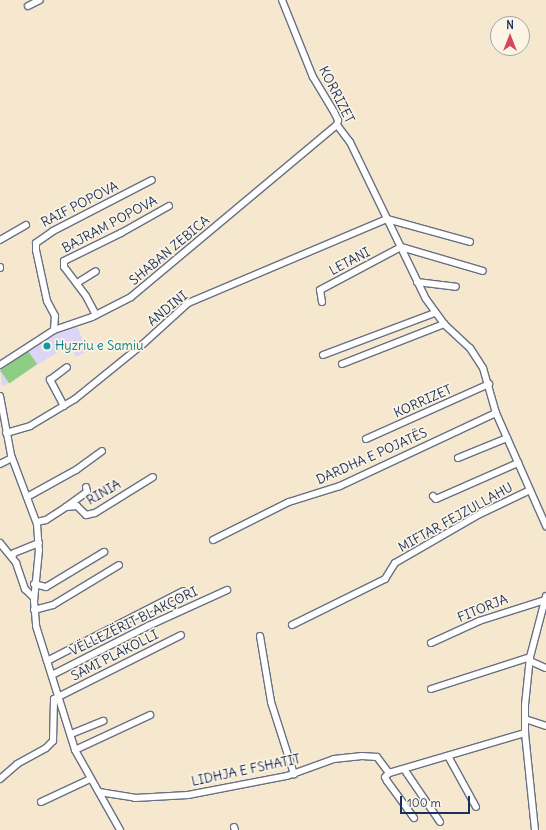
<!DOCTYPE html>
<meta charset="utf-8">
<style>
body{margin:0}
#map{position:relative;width:546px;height:830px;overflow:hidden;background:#f5e8ce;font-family:Delius,sans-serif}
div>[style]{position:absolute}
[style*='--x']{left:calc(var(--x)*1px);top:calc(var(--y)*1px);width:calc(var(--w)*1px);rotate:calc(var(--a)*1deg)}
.built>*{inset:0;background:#ddd5f6}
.green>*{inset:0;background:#8ecd84;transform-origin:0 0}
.roads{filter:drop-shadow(1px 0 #677085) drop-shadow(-1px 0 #677085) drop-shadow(0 1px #677085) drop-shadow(0 -1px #677085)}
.minor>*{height:6px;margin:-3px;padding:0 3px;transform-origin:3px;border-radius:3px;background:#fff}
.dots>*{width:11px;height:11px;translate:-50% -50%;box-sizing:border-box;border:2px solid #fcf5e5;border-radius:50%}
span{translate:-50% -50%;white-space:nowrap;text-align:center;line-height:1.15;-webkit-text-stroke:3.5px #fcf5e5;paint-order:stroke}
.street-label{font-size:13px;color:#1b2f5e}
.culture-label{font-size:13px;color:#0d838f}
.left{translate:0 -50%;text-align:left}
.north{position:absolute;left:490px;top:16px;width:40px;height:40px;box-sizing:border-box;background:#fcf5e5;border:1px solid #a2a6af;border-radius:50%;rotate:0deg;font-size:11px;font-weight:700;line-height:16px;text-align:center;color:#1b2f5e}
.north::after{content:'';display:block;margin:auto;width:14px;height:18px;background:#d1495b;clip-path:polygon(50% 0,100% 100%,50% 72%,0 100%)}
.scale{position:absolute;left:400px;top:796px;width:70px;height:18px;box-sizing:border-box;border:2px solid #1b2f5e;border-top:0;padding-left:5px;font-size:12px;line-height:14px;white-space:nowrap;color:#1b2f5e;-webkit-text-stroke:3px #fcf5e5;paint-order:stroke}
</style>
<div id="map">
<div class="built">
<div style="clip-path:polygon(76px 325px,88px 351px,76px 357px,69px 345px,2px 387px,0 368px,53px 334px)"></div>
</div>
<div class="green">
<div style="left:28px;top:351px;width:16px;height:34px;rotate:55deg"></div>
</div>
<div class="roads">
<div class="minor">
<div style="--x:282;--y:0;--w:83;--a:68.1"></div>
<div style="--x:313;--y:77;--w:41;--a:59"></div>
<div style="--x:334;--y:112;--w:9;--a:63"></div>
<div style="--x:338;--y:120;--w:5;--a:101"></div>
<div style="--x:337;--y:125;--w:21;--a:53"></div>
<div style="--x:350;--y:142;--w:174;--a:64.2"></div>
<div style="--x:426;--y:299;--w:31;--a:54"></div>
<div style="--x:444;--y:324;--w:35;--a:43"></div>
<div style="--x:470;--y:348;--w:24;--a:57"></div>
<div style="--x:483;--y:368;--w:47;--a:73.9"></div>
<div style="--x:496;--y:413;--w:124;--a:66.1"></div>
<div style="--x:28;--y:6;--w:13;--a:-27"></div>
<div style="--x:387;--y:219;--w:86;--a:15.5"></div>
<div style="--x:0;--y:240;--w:30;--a:-30"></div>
<div style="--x:401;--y:247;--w:85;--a:16.3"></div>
<div style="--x:0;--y:267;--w:1;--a:90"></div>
<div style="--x:417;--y:282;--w:39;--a:7"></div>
<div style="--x:77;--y:283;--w:22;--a:-32"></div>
<div style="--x:322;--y:302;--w:12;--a:-99"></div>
<div style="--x:320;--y:290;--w:92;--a:-28"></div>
<div style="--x:96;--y:315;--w:21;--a:-118"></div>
<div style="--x:86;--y:296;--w:36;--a:-127"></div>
<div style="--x:64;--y:267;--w:6;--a:-90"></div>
<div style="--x:64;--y:261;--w:64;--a:-26.2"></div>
<div style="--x:121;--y:233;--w:55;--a:-29.4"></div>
<div style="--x:54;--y:330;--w:14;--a:-86"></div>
<div style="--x:55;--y:316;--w:17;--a:-118"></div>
<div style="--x:47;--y:301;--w:52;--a:-102.2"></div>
<div style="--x:36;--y:250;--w:7;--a:-90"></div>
<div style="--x:36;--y:243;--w:21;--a:-35"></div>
<div style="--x:53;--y:231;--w:111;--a:-27.3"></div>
<div style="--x:323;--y:355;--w:120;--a:-20.6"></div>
<div style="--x:342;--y:364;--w:110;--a:-21.4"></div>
<div style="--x:0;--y:365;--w:64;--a:-32.9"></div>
<div style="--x:54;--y:330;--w:40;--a:-18.9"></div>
<div style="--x:92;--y:317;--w:44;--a:-27.1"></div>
<div style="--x:131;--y:297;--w:268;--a:-39.9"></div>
<div style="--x:0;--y:396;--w:60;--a:79.4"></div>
<div style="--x:11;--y:455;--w:74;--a:69.4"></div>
<div style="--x:37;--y:524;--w:26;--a:86"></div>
<div style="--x:39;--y:550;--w:51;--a:95.6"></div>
<div style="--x:34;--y:601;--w:25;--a:85"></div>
<div style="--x:36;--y:626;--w:130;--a:72.5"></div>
<div style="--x:75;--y:750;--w:92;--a:60.6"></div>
<div style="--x:64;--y:406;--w:30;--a:-118"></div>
<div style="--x:50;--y:380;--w:21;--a:-37"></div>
<div style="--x:6;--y:433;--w:25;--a:-16"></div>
<div style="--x:30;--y:426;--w:52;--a:-31"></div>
<div style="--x:75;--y:399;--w:87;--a:-39"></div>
<div style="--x:143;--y:344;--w:61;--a:-42.3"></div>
<div style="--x:188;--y:303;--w:216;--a:-22.9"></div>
<div style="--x:366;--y:439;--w:135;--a:-24.1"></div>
<div style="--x:458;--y:458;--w:53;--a:-22.2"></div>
<div style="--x:0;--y:464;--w:13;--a:-27"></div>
<div style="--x:433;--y:496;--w:4;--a:45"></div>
<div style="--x:436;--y:499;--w:90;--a:-23.7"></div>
<div style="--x:27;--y:497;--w:56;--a:-28.9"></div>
<div style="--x:76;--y:470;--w:32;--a:-36"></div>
<div style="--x:66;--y:507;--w:11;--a:-5"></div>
<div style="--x:77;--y:506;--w:13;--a:45"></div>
<div style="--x:86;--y:515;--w:9;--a:-13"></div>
<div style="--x:95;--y:513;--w:68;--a:-31.8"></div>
<div style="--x:37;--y:522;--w:9;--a:-13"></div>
<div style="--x:46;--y:520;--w:24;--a:-33"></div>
<div style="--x:66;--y:507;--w:26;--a:-36"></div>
<div style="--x:87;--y:492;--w:5;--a:-101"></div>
<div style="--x:213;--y:540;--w:85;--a:-26.6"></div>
<div style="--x:289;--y:502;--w:53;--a:-17.4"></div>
<div style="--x:340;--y:486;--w:172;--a:-25.1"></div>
<div style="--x:0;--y:543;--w:26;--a:51"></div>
<div style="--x:16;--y:563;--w:28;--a:71"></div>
<div style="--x:25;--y:589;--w:13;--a:45"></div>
<div style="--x:12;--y:557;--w:4;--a:-63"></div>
<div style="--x:14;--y:553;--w:27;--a:-22"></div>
<div style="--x:34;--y:584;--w:12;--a:14"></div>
<div style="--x:46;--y:587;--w:68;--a:-31.1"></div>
<div style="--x:34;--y:610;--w:20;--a:-15"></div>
<div style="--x:53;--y:605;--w:77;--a:-31.2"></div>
<div style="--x:292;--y:625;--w:104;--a:-26.3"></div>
<div style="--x:385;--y:579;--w:19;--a:-58"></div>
<div style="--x:395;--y:563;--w:98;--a:-30"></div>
<div style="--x:480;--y:514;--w:55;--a:-25.6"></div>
<div style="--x:260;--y:636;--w:67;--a:80.5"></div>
<div style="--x:271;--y:702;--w:76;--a:72.3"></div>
<div style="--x:431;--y:643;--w:53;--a:-24.6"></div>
<div style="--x:479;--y:621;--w:69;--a:-17.7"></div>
<div style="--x:47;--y:661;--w:153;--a:-27.2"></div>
<div style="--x:530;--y:661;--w:17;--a:24"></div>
<div style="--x:52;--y:675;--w:108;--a:-27"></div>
<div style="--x:148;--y:626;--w:87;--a:-24.5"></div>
<div style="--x:431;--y:689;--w:104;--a:-17.9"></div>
<div style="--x:525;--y:719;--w:22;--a:18"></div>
<div style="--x:71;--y:734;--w:35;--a:-22"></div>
<div style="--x:75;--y:750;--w:83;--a:-25"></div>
<div style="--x:448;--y:756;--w:58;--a:61.2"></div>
<div style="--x:404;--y:769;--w:64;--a:55.8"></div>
<div style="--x:0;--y:779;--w:23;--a:-41"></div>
<div style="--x:17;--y:764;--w:33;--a:-29"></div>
<div style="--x:46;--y:748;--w:10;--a:-45"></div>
<div style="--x:53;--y:741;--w:42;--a:-88.6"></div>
<div style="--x:54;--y:699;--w:142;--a:-26.7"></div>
<div style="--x:99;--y:792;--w:36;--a:9"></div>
<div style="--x:135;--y:798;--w:53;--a:-3.2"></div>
<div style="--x:188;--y:795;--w:101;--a:-10.9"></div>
<div style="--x:287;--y:776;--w:50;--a:-19.9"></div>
<div style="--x:334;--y:759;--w:28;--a:-6"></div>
<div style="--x:362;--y:756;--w:15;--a:4"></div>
<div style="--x:377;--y:757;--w:20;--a:53"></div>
<div style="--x:41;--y:802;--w:54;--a:-25.1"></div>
<div style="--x:414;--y:818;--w:46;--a:-126.1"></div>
<div style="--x:387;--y:781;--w:4;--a:-117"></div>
<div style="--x:385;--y:777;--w:6;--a:-45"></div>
<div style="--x:389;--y:773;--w:142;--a:-16.4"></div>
<div style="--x:234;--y:827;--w:3;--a:72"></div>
<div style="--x:535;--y:830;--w:98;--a:-95.9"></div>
<div style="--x:525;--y:733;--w:28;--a:-90"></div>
<div style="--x:525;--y:705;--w:48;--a:-84.1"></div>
<div style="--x:530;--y:657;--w:63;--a:-75.3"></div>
</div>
</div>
<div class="dots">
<div style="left:47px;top:346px;background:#0f9aa8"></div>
</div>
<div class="street-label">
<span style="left:336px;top:95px;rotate:63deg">KORRIZET</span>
<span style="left:80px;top:205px;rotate:-27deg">RAIF POPOVA</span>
<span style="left:110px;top:225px;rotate:-28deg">BAJRAM POPOVA</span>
<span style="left:170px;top:251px;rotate:-40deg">SHABAN ZEBICA</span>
<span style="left:350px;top:262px;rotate:-28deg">LETANI</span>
<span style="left:168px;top:309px;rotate:-39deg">ANDINI</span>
<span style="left:423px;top:402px;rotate:-24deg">KORRIZET</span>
<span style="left:372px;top:457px;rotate:-24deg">DARDHA E POJATËS</span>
<span style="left:104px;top:493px;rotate:-30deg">RINIA</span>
<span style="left:456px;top:518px;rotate:-29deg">MIFTAR FEJZULLAHU</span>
<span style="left:483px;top:609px;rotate:-22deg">FITORJA</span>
<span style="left:134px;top:622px;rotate:-26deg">VËLLEZËRIT BLAKÇORI</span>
<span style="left:115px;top:656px;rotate:-27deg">SAMI PLAKOLLI</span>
<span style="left:246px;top:771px;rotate:-12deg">LIDHJA E FSHATIT</span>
</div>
<div class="culture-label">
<span class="left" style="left:55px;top:346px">Hyzriu e Samiu</span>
</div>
<div class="north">N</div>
<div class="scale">100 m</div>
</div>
